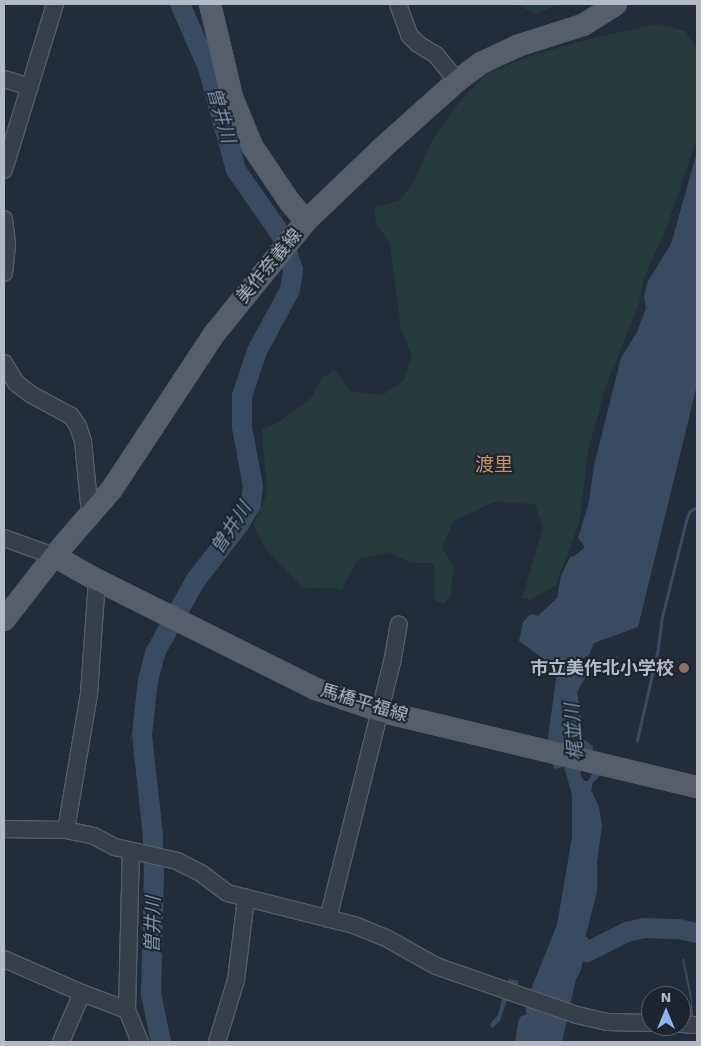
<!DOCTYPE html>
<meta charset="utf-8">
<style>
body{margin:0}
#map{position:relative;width:701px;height:1046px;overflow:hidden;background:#232d39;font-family:"Work Sans","Noto Sans JP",sans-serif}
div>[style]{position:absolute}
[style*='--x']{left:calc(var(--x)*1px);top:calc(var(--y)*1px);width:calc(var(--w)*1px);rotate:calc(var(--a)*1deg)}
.green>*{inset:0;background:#263a3b}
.water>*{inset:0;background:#3a4b61}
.stream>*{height:3px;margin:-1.5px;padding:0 1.5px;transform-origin:1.5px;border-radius:1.5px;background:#3a4b61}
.river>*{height:20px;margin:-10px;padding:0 10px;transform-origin:10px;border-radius:10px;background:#3a4b61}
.roads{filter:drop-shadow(1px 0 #555d67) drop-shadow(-1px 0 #555d67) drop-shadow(0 1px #555d67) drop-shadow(0 -1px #555d67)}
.minor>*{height:16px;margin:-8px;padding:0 8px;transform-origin:8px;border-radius:8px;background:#373f49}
.major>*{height:20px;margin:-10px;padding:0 10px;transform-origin:10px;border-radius:10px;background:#555e69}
.dots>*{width:14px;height:14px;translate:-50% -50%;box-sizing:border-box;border:2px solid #1c242e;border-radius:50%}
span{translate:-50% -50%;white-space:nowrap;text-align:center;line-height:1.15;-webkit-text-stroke:4px #1c242e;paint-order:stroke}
.street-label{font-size:18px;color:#b2bac5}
.poi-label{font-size:18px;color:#b2bac5;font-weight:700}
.right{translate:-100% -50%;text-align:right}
.water-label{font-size:19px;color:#7c91ab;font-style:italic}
.neighbourhood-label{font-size:19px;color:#cd9066}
.frame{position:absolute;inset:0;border:5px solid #b2bac5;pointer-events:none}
.north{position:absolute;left:641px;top:986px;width:50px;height:50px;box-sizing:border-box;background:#1c242e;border:1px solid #58606a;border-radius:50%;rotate:0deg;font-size:14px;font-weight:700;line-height:20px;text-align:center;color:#b2bac5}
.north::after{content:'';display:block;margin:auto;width:18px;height:22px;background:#8cb5f1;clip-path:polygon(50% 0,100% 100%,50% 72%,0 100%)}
</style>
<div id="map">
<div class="green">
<div style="clip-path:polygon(516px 4px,559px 4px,535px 14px)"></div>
<div style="clip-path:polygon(659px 24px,685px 31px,697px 49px,697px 138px,666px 229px,644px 278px,638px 306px,605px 388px,588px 452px,579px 523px,556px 585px,531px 600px,522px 598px,543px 528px,535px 504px,494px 502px,454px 521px,442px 547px,454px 567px,450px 597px,444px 604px,435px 600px,434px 563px,410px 563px,390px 552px,358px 559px,342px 589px,303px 588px,265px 548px,253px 524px,267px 494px,262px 430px,279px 422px,311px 398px,322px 378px,334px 370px,352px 392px,383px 395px,404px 380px,412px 356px,401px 329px,390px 243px,376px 224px,374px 207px,399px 201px,414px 181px,432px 140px,462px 99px,486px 74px,536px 54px,597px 37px)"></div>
</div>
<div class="water">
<div style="clip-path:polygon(697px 152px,697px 385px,638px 627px,594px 643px,589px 655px,585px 657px,582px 662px,578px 663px,578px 668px,587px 675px,577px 692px,581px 715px,580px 737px,593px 746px,592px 753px,580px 767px,581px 776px,584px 781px,588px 781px,594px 770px,603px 772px,593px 783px,591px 790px,599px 807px,602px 826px,597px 862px,597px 892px,585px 938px,587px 943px,581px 970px,576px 979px,562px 1042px,515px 1042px,518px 1023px,520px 1017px,527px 1014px,525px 1004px,557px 925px,572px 837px,572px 795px,564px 767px,555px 769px,550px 760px,548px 737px,557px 672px,557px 659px,548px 662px,519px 641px,523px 622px,531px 614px,538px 616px,557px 598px,561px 576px,570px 557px,576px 555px,585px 547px,578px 538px,589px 502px,594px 466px,621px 358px,637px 332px,646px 308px,644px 297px,648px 281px,671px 244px)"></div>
<div style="clip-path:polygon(682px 959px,684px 959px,691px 993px,694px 1020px,691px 1020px,691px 1002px)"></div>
<div style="clip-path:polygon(509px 979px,518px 981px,518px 988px,506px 1002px,500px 1021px,492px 1028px,490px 1024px,498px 1015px,506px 984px)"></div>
</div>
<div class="stream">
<div style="--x:637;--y:740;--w:94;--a:-77.1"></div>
<div style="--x:658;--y:648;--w:31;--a:-83"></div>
<div style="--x:662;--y:617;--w:103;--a:-76"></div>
<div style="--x:687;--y:517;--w:7;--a:-63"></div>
<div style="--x:690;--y:511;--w:8;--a:-30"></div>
</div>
<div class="river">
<div style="--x:571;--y:935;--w:23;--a:47"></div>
<div style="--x:587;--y:952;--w:45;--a:-26.6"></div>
<div style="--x:627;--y:932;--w:17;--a:-13"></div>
<div style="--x:644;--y:928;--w:35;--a:2"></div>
<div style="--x:679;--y:929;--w:18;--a:13"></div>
<div style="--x:161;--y:1042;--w:49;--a:-101.8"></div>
<div style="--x:151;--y:994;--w:121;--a:-88.6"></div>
<div style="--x:154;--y:873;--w:38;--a:-92"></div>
<div style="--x:153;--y:835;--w:101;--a:-96.3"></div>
<div style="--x:142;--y:735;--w:55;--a:-83.8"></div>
<div style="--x:148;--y:680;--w:28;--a:-75"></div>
<div style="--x:155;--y:653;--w:82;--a:-60.9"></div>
<div style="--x:195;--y:581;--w:73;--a:-52.2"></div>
<div style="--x:240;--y:523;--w:22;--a:-60"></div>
<div style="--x:251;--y:504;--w:18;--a:-84"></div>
<div style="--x:253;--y:486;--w:60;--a:-100.6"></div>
<div style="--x:242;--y:427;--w:31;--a:-90"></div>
<div style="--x:242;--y:396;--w:47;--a:-71.6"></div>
<div style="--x:257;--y:351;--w:69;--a:-61.6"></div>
<div style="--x:290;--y:290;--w:20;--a:-81"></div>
<div style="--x:293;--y:270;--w:36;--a:-108"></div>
<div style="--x:282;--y:236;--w:80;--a:-124.9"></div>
<div style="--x:236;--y:170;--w:109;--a:-105.4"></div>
<div style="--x:207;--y:65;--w:67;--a:-113.9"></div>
</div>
<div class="roads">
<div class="minor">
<div style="--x:398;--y:4;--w:33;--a:70"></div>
<div style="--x:409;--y:35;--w:13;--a:45"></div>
<div style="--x:418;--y:44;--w:21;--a:31"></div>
<div style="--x:436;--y:55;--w:33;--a:51"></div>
<div style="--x:4;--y:79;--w:27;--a:17"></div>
<div style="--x:4;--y:170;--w:174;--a:-72.9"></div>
<div style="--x:4;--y:219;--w:26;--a:83"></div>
<div style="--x:7;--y:245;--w:28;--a:96"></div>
<div style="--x:4;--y:363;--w:23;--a:59"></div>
<div style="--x:16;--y:383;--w:20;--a:37"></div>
<div style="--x:32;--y:395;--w:44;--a:28.3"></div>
<div style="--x:71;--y:416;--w:12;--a:55"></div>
<div style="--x:78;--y:426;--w:16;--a:72"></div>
<div style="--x:83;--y:441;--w:62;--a:84.5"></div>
<div style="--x:89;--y:503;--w:9;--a:54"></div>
<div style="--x:4;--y:538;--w:53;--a:19.8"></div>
<div style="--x:4;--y:829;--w:62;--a:0.9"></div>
<div style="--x:66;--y:830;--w:29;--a:12"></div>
<div style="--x:94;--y:836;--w:24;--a:28"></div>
<div style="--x:115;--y:847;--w:64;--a:12.7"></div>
<div style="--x:177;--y:861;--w:28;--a:27"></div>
<div style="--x:202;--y:874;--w:31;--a:37"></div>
<div style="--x:227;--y:893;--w:131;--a:14.1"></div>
<div style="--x:354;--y:925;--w:37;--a:22"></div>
<div style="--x:388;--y:939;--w:55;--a:29.4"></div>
<div style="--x:436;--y:966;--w:149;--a:19.2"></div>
<div style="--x:577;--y:1015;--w:31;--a:13"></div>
<div style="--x:607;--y:1022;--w:44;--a:1.3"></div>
<div style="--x:66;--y:830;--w:138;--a:-80.4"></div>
<div style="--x:89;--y:694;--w:114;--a:-86"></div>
<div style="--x:328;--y:919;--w:264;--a:-76"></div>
<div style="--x:392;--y:663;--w:39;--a:-80"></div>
<div style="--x:4;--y:959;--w:85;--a:23.6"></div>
<div style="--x:82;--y:993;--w:53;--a:113.2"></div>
<div style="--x:82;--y:993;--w:48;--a:20.7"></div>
<div style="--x:127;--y:1010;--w:35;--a:68"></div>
<div style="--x:127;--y:1010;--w:159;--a:-88.6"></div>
<div style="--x:681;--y:1024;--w:16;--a:4"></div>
<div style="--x:217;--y:1042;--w:65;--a:-73"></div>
<div style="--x:236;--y:980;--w:83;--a:-83"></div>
</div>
<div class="major">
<div style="--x:210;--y:4;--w:96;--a:76.7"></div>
<div style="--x:232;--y:97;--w:53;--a:67.8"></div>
<div style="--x:252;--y:146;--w:66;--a:56.1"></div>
<div style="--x:289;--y:201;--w:26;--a:50"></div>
<div style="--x:54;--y:556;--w:49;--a:29.2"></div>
<div style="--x:97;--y:580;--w:245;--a:26.5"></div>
<div style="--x:316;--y:689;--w:68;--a:19"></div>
<div style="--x:380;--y:711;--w:326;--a:13.5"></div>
<div style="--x:4;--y:620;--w:81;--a:-52"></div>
<div style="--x:54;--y:556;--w:89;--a:-49.1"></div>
<div style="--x:112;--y:489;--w:187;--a:-56.6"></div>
<div style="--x:215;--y:333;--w:144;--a:-50.9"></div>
<div style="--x:306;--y:221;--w:103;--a:-43.8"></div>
<div style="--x:380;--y:150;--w:103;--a:-41.9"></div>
<div style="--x:457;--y:81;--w:30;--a:-37"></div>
<div style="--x:481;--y:63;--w:40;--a:-25"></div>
<div style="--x:517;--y:46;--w:69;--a:-17.7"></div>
<div style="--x:583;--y:25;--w:39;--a:-32"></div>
</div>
</div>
<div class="dots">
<div style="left:684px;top:668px;background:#8d6e63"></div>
</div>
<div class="street-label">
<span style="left:269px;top:266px;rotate:-50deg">美作奈義線</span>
<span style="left:364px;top:703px;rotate:17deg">馬橋平福線</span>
</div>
<div class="poi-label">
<span class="right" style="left:674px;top:668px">市立美作北小学校</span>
</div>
<div class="water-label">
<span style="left:221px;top:115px;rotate:74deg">曽井川</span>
<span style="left:231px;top:528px;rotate:-57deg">曽井川</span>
<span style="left:574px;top:732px;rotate:-94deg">梶並川</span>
<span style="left:153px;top:925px;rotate:-89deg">曽井川</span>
</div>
<div class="neighbourhood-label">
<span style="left:494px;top:465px">渡里</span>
</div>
<div class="frame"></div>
<div class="north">N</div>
</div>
